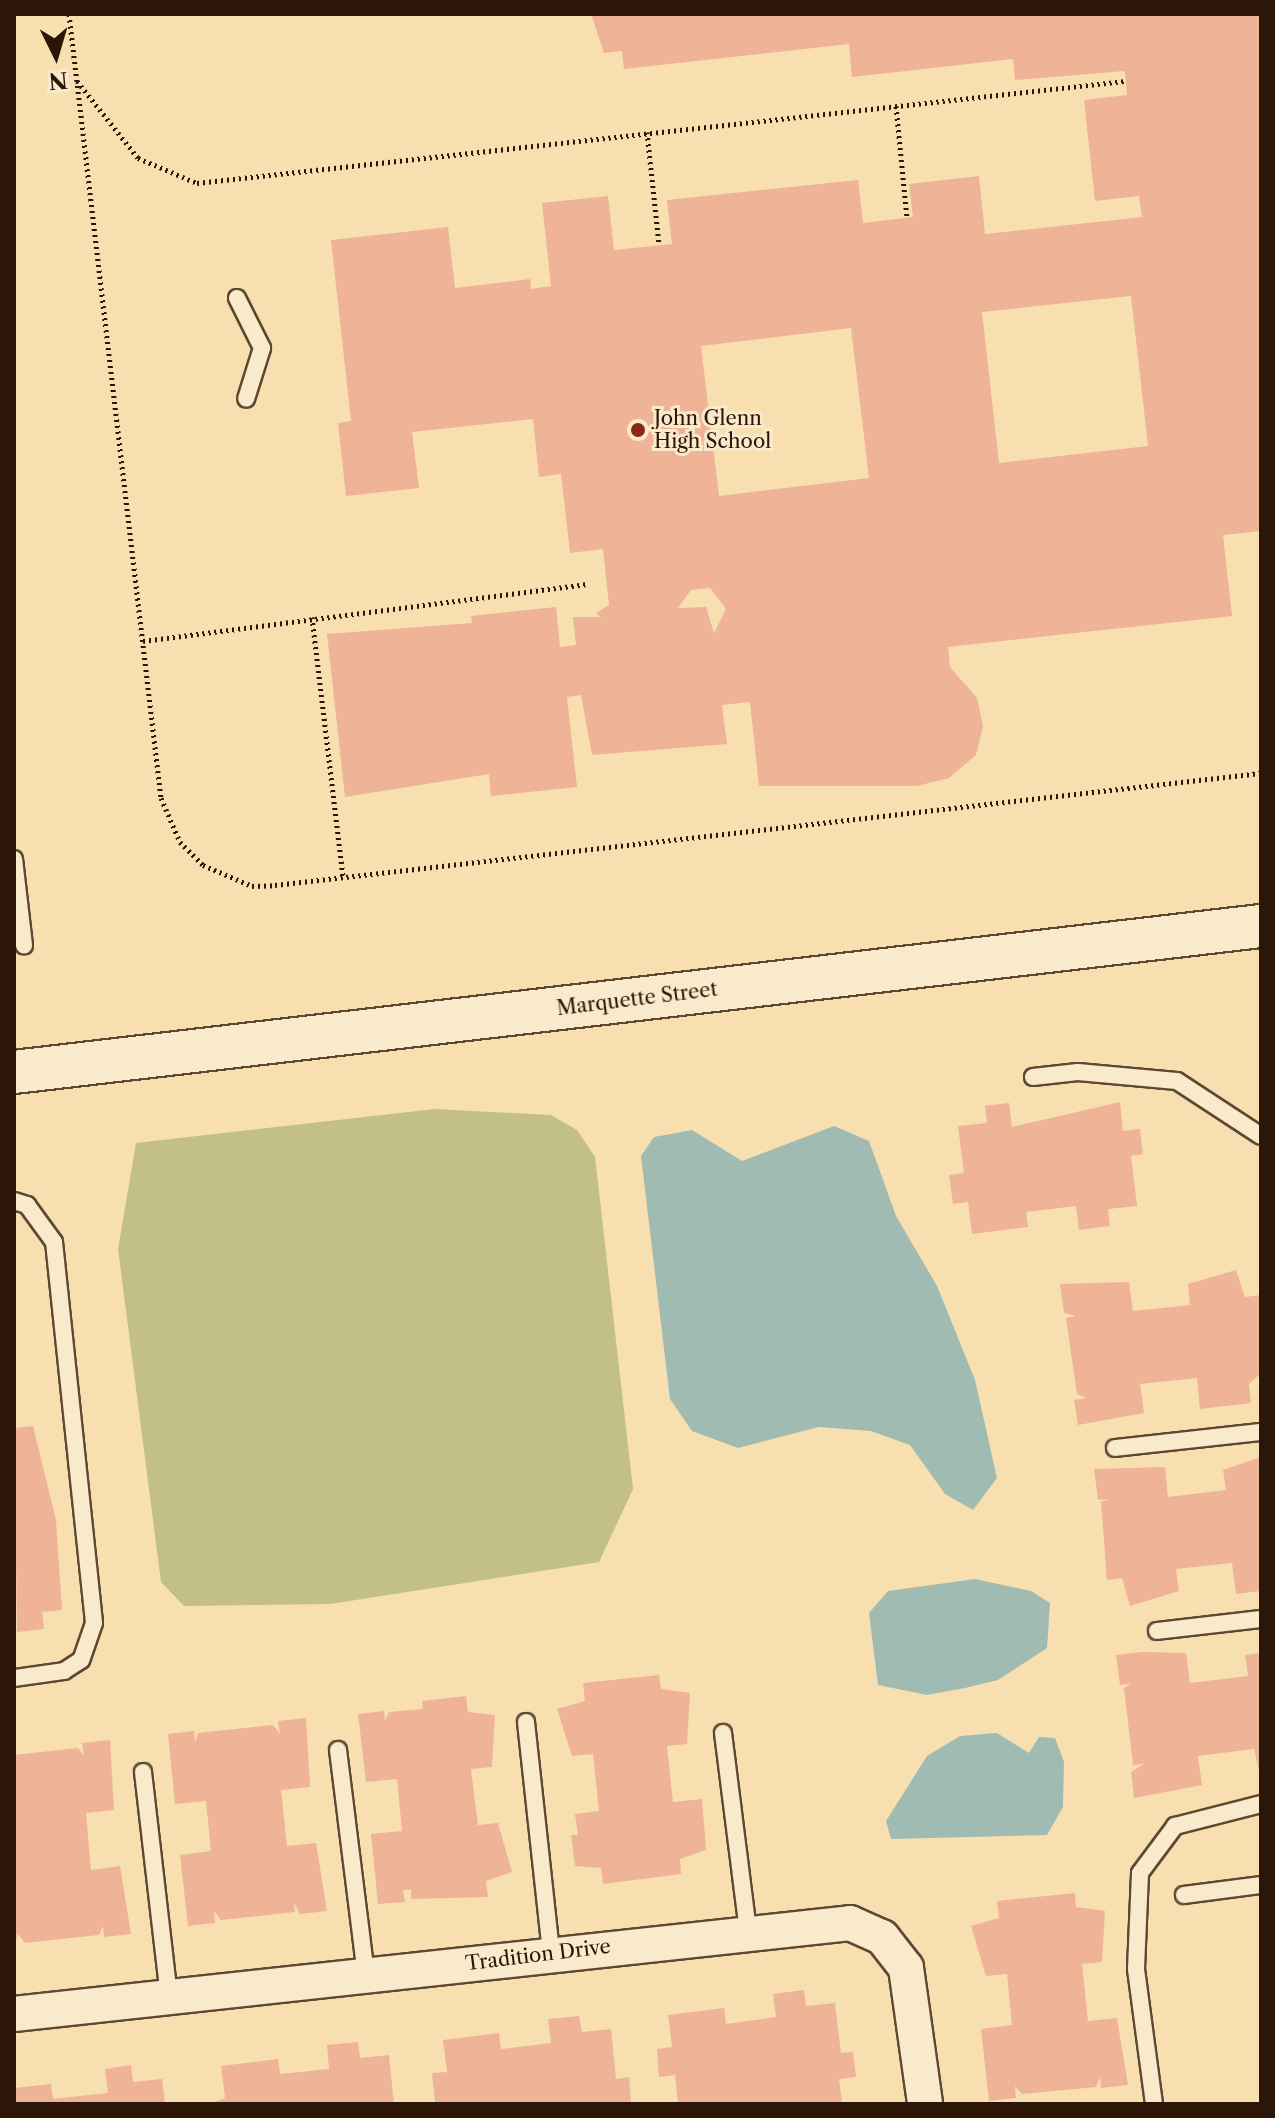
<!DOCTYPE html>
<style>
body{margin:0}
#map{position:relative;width:1275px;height:2118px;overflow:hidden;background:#f8dfb0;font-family:"Libre Caslon Text",serif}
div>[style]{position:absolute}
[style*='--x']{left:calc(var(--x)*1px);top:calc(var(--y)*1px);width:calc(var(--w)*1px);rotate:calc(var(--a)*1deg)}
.green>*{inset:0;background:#c2c088}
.water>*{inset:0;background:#9fbbb2}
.building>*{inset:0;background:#efb398}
.path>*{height:5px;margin-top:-2.5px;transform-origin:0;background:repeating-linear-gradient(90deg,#2b1608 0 2px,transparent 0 6px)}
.roads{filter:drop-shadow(2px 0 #5e4832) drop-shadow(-2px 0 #5e4832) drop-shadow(0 2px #5e4832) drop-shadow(0 -2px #5e4832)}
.service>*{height:16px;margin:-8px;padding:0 8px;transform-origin:8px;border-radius:8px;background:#faeacc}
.minor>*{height:34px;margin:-17px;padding:0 17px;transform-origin:17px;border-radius:17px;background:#faeacc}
.tertiary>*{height:42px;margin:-21px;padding:0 21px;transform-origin:21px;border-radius:21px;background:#faeacc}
.dots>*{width:22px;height:22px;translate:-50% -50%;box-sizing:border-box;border:4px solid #faeacc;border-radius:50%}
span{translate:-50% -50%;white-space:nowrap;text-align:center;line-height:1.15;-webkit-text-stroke:6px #faeacc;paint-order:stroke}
.poi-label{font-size:20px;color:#2b1608}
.left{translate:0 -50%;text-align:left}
.street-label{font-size:20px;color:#2b1608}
.frame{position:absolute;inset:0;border:16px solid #2b1608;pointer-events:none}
.north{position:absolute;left:16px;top:16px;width:80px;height:80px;-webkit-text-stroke:6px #faeacc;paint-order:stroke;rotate:175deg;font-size:22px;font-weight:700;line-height:32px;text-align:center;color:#2b1608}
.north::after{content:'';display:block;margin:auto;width:28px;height:36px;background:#2b1608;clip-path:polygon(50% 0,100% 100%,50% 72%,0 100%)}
</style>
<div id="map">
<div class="green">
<div style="clip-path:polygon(435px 1109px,551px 1115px,577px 1130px,595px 1157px,633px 1489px,599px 1562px,330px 1604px,184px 1606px,161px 1582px,118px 1249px,136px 1143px)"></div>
</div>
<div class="water">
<div style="clip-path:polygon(834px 1126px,869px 1141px,896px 1216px,937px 1286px,975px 1380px,997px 1478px,973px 1510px,945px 1494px,910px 1445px,871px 1431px,819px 1427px,738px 1448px,692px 1431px,670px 1399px,641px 1156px,654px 1137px,692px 1130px,742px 1161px)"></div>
<div style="clip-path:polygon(975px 1579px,1031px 1591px,1050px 1603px,1047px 1648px,998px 1680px,965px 1688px,927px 1695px,878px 1685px,869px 1613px,888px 1591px)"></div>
<div style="clip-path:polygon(997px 1733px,1029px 1753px,1039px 1737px,1055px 1738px,1064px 1762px,1063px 1807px,1047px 1835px,891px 1839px,886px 1821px,927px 1756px,960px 1736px)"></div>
</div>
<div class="building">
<div style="clip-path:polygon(evenodd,591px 14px,1261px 14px,1261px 531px,1223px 535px,1232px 616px,948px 647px,950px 667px,977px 698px,983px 726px,976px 755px,949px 778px,917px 786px,759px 786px,750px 702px,722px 705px,727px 744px,592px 755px,581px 695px,567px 697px,577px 787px,491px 796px,489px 774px,345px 797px,327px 634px,472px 623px,471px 616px,556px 607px,560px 647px,576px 645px,573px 617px,601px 617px,596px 613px,609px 605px,603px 549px,570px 553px,561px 474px,539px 477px,533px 419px,412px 432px,419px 488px,346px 496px,338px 423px,351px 421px,331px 240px,448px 227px,455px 288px,530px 279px,531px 289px,551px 286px,542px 203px,608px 196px,614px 250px,672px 244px,667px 200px,858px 180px,863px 223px,913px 217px,909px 184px,979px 176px,985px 234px,1142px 217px,1139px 196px,1095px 201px,1084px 100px,1127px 95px,1125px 71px,1015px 80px,1013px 59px,852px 77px,849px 44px,624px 69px,622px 51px,604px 53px,591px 14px,1131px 296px,1148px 446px,999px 463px,982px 312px,1131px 296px,591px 14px,851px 328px,869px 478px,719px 496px,701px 346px,851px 328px,591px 14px,710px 588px,726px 609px,714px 633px,706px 607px,678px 608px,691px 590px,710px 588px)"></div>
<div style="clip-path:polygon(1120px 1102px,1123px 1131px,1140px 1129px,1143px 1154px,1131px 1156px,1137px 1206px,1108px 1209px,1110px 1226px,1079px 1230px,1076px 1206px,1026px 1212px,1028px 1227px,972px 1234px,968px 1202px,953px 1204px,949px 1175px,964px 1173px,958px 1126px,987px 1123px,985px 1106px,1009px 1103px,1012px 1127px)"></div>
<div style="clip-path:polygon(1236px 1270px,1245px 1297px,1261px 1295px,1261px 1373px,1249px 1384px,1251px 1403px,1200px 1409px,1197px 1378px,1140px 1384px,1144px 1413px,1078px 1425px,1074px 1400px,1087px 1398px,1077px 1394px,1066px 1318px,1076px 1316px,1064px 1313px,1060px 1284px,1129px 1282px,1133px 1311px,1190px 1305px,1188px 1284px)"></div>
<div style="clip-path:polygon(33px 1426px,56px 1520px,62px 1610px,42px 1612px,44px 1629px,17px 1632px,14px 1428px)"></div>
<div style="clip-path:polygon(1261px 1457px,1261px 1591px,1236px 1594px,1232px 1563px,1176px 1569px,1179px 1591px,1130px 1606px,1122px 1578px,1107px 1580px,1101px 1502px,1109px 1499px,1098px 1500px,1094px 1469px,1165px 1467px,1168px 1497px,1226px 1490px,1223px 1470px)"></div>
<div style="clip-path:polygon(1142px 1652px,1186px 1653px,1190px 1683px,1248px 1676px,1245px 1655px,1261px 1653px,1261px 1780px,1254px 1749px,1198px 1756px,1202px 1785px,1134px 1798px,1131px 1772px,1144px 1764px,1133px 1765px,1124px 1688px,1131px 1684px,1120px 1685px,1116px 1655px)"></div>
<div style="clip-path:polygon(659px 1675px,661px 1689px,690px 1693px,687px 1744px,667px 1746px,673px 1802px,702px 1799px,706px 1850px,680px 1859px,681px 1874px,603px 1884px,601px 1868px,575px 1866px,571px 1835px,578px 1835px,575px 1814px,599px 1811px,593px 1754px,572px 1756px,557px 1709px,585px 1701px,583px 1683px)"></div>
<div style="clip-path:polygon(466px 1696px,468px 1712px,495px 1715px,492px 1767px,471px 1769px,478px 1825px,498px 1823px,512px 1872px,486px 1881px,488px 1897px,411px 1899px,411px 1890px,403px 1890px,405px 1902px,378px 1904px,371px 1834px,402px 1831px,397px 1779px,366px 1782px,358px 1714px,384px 1711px,385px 1721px,389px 1712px,423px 1709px,422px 1701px)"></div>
<div style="clip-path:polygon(306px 1718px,310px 1787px,281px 1790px,287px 1846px,316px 1843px,327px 1911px,300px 1914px,294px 1903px,295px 1912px,221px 1920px,214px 1911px,215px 1923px,188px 1926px,180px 1855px,211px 1851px,206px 1801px,175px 1804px,168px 1734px,194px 1731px,195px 1742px,198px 1733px,273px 1725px,280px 1734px,278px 1721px)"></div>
<div style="clip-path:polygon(110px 1740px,114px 1810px,86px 1813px,91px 1870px,120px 1866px,131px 1934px,104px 1937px,103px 1926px,99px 1935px,25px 1943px,18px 1934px,14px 1946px,14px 1755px,78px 1748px,84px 1756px,82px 1743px)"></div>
<div style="clip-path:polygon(1075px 1893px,1076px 1907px,1105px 1911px,1102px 1962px,1082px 1964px,1088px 2021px,1117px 2018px,1128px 2085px,1101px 2088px,1100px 2077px,1096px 2087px,1022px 2094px,1015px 2086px,1016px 2098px,989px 2101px,981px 2029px,1012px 2025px,1007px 1974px,986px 1976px,971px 1926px,999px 1918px,997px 1901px)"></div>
<div style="clip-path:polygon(804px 1990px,806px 2006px,835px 2003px,841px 2053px,853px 2052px,856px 2077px,839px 2079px,842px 2104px,678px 2104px,675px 2075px,659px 2077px,657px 2049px,672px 2047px,668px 2015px,724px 2008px,726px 2024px,776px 2017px,773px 1994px)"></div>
<div style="clip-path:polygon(579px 2016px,582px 2032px,611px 2029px,616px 2079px,629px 2077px,631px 2103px,435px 2102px,432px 2073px,447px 2072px,443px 2040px,499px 2033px,501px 2049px,551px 2043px,548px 2019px)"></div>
<div style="clip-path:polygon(358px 2042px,360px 2058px,389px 2055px,394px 2104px,210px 2104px,225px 2098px,221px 2066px,278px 2059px,280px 2074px,329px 2069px,327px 2045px)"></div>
<div style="clip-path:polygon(131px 2065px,133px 2082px,162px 2079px,165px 2104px,14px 2104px,14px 2088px,51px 2084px,53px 2099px,108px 2093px,105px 2069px)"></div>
</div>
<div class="path">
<div style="--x:69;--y:14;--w:789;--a:83.31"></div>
<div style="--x:161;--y:798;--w:48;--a:66.6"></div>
<div style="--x:180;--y:842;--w:33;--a:45"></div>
<div style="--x:203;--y:865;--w:53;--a:23.2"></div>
<div style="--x:252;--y:886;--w:23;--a:-2"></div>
<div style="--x:275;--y:885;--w:992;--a:-6.48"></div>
<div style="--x:77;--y:81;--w:98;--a:51.6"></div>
<div style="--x:138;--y:158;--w:64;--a:23"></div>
<div style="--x:197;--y:183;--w:935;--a:-6.27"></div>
<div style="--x:896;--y:106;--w:113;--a:84.4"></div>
<div style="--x:647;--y:132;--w:114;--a:83.9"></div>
<div style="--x:312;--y:617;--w:262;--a:83.2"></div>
<div style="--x:143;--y:641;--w:446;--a:-7.3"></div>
</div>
<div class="roads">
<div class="service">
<div style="--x:237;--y:298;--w:56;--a:63.4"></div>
<div style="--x:262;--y:348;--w:53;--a:107.4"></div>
<div style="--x:14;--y:859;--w:87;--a:83.4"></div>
<div style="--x:1033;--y:1077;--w:45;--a:-6.3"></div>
<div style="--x:1078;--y:1072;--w:99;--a:5.2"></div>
<div style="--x:1177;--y:1081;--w:100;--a:33.2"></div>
<div style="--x:14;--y:1201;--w:14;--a:17"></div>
<div style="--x:27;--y:1205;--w:46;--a:53.9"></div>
<div style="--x:54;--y:1242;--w:383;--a:84"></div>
<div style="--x:94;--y:1623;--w:39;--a:109"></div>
<div style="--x:81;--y:1660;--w:20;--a:147"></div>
<div style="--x:64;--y:1671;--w:50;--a:172"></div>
<div style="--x:1115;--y:1448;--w:147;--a:-6.3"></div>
<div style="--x:1157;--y:1631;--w:105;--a:-6.6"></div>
<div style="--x:526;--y:1722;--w:233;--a:83.8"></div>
<div style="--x:723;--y:1733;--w:199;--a:82.8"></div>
<div style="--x:338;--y:1750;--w:226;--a:82.9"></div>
<div style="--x:143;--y:1772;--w:226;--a:83.4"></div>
<div style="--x:1184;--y:1895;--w:78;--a:-7.4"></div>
<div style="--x:1154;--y:2104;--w:136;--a:-97.6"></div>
<div style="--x:1136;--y:1969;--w:96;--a:-87.6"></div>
<div style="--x:1140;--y:1873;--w:59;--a:-53.3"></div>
<div style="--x:1175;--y:1826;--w:89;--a:-14.3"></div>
</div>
<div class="minor">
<div style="--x:14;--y:2014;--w:841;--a:-6.21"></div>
<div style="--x:850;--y:1923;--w:35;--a:24"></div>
<div style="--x:882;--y:1937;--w:39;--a:52"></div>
<div style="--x:906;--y:1968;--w:137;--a:82"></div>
</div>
<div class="tertiary">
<div style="--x:14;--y:1072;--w:1256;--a:-6.68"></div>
</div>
</div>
<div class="dots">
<div style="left:638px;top:430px;background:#8f2418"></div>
</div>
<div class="poi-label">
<span class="left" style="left:654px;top:430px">John Glenn<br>High School</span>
</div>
<div class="street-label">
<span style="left:637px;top:999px;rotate:-7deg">Marquette Street</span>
<span style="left:538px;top:1955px;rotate:-7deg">Tradition Drive</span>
</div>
<div class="frame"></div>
<div class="north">N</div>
</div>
